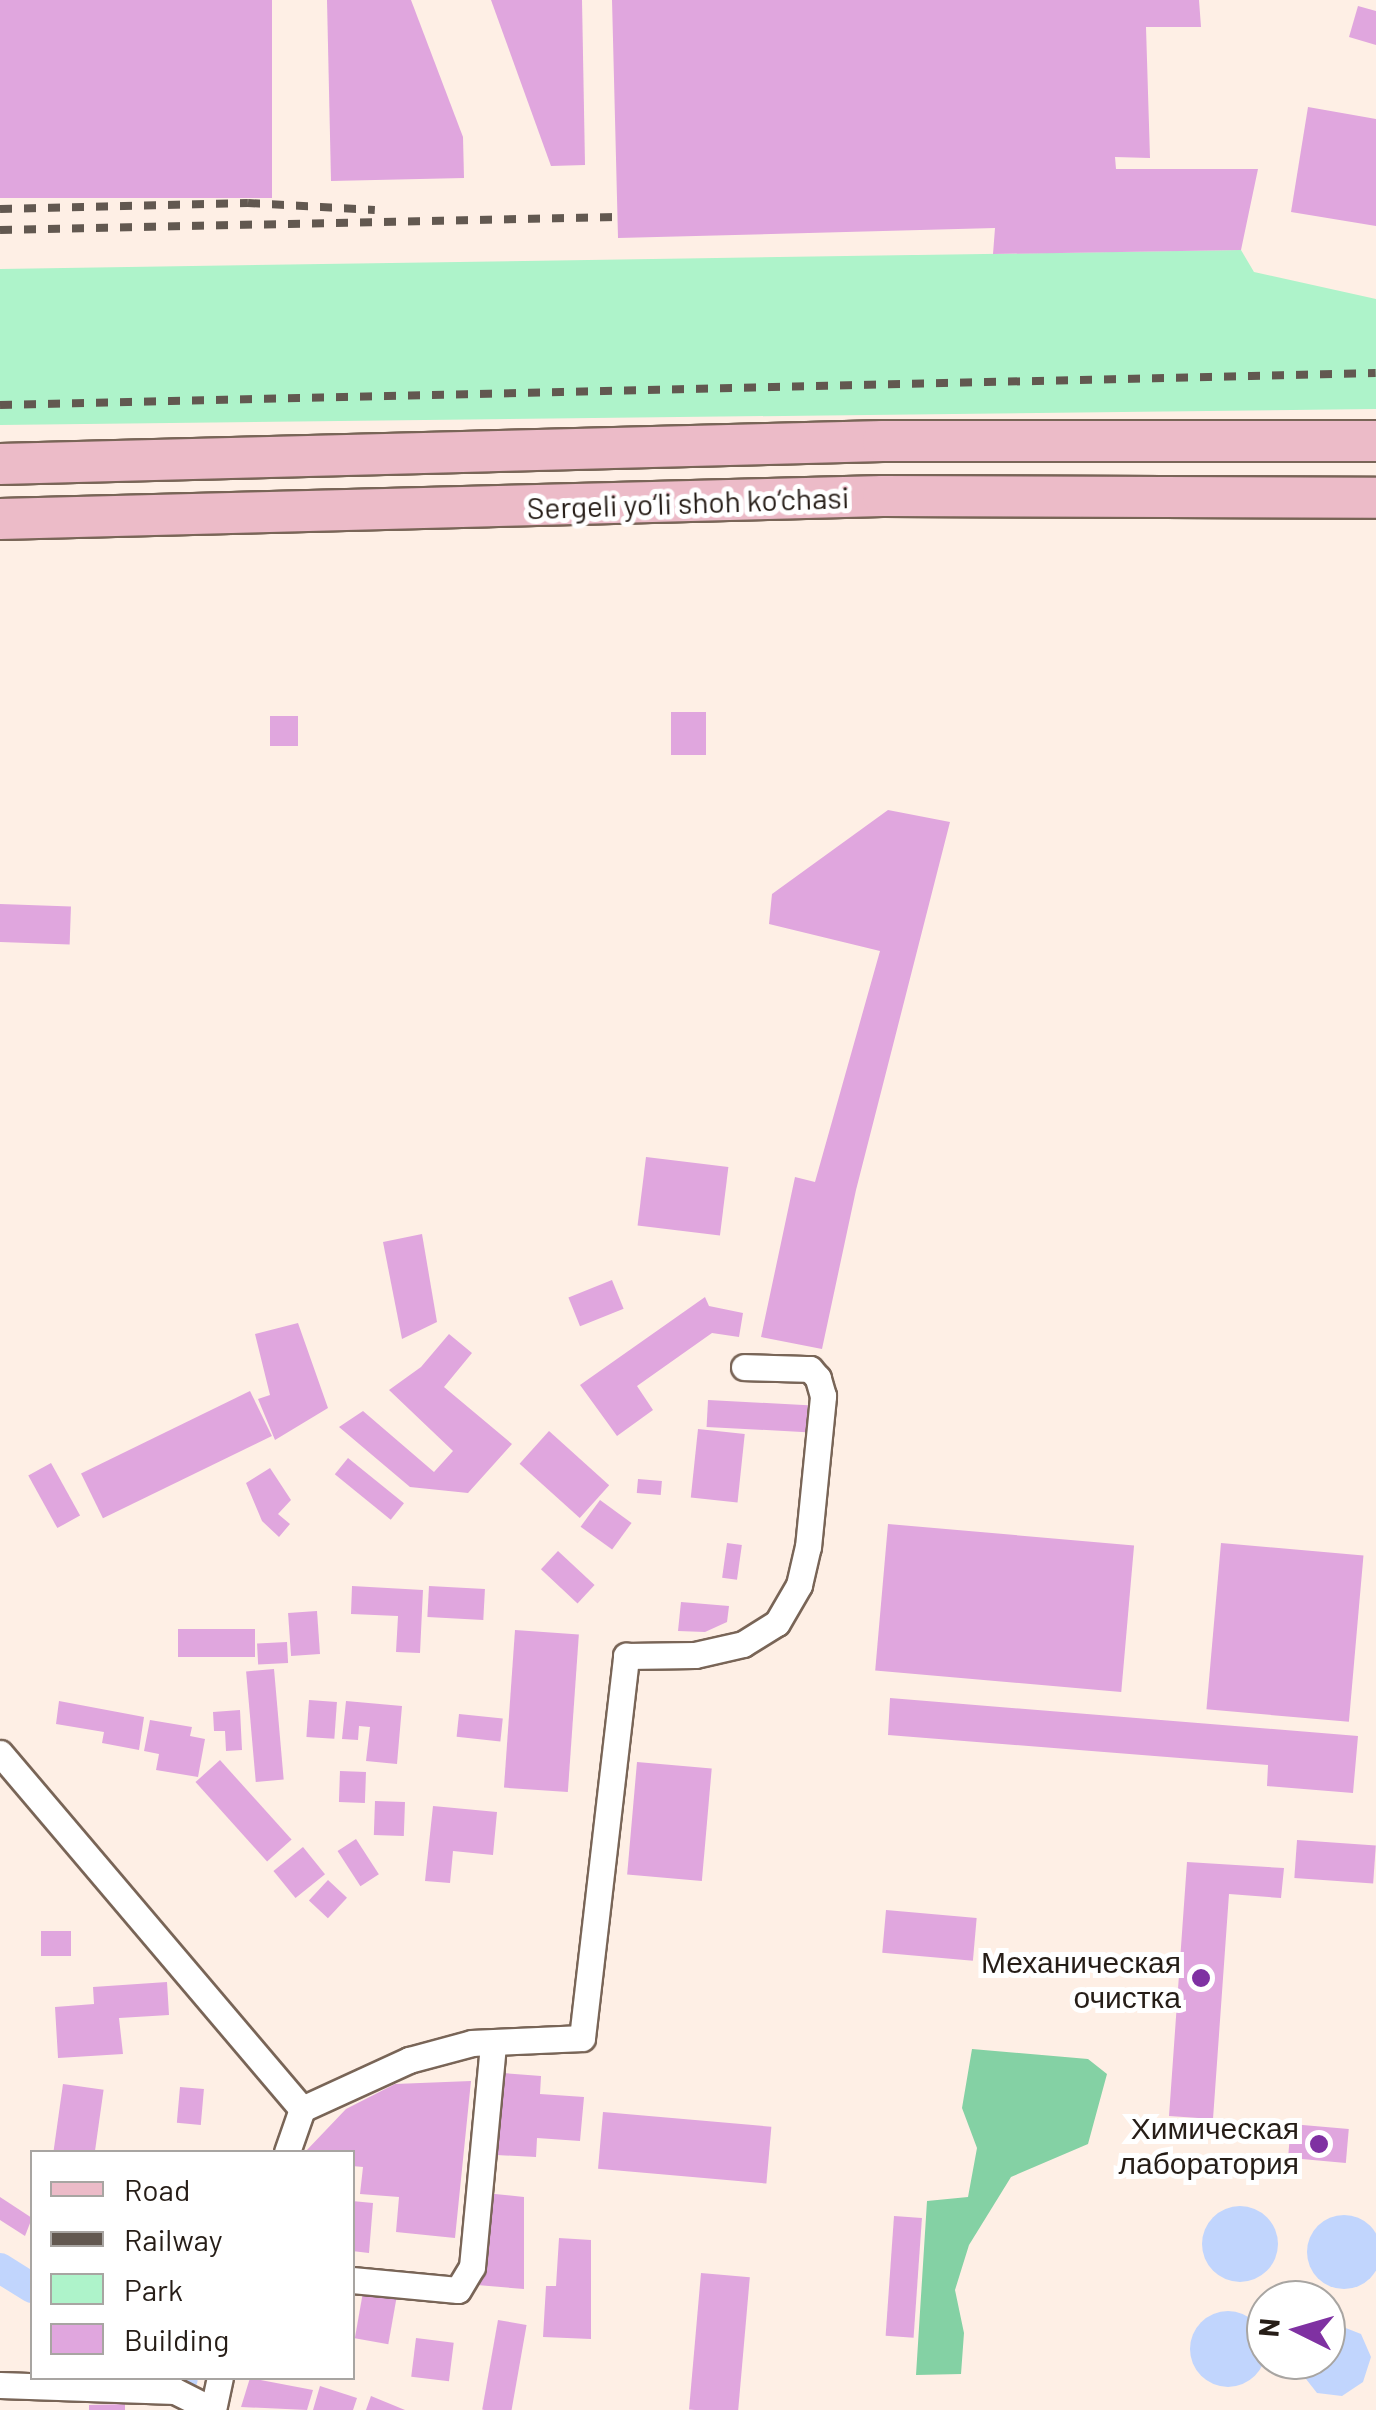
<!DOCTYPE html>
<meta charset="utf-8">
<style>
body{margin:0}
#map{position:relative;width:1376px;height:2410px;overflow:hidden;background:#feefe5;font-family:Barlow,sans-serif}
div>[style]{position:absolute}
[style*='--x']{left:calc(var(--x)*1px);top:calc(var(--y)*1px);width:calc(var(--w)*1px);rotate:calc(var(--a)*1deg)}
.green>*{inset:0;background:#aef3ca}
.forest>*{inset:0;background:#84d1a4}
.water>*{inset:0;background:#c1d5fd}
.round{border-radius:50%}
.canal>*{height:30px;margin:-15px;padding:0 15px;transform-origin:15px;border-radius:15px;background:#c1d5fd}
.building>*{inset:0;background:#e0a6de;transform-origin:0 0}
.roads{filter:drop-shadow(2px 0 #796557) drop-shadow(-2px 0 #796557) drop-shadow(0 2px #796557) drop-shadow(0 -2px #796557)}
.street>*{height:25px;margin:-12.5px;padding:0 12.5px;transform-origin:12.5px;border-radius:12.5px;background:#fff}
.primary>*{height:40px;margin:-20px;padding:0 20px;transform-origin:20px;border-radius:20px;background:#ecbbc8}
.rail>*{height:8px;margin-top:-4px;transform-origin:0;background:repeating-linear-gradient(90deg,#625850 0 12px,transparent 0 24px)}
.dots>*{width:28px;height:28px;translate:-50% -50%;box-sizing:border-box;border:5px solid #fff;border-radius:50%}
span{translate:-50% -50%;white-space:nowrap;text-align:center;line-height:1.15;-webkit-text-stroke:10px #fff;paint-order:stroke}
.street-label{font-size:30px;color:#261d17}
.poi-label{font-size:30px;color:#261d17}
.right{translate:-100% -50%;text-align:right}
.legend{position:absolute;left:30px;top:2150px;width:325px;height:230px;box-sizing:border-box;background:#fff;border:2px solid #a8a5a2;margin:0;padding:12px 18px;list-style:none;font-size:30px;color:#261d17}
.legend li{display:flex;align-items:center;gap:20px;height:50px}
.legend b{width:50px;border:2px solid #a8a5a2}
.north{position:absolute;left:1246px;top:2280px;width:100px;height:100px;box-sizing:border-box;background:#fff;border:2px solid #a8a5a2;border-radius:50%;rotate:275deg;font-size:28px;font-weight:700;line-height:40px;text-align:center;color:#261d17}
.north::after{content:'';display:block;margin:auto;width:35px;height:45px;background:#7f31a2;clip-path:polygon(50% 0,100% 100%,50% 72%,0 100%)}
</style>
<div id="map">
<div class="green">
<div style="clip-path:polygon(1241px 250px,1254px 272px,1376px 299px,1376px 409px,0 425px,0 269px)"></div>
</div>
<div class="forest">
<div style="clip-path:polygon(972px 2049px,1088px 2059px,1107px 2074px,1088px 2144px,1011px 2177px,969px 2245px,955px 2290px,964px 2333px,961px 2374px,916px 2375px,927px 2201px,968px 2197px,977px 2148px,962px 2108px)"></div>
</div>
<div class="water">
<div class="round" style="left:1202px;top:2206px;width:76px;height:76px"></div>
<div class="round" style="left:1307px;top:2215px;width:74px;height:74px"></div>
<div class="round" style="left:1190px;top:2311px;width:76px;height:76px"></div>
<div style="clip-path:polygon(1328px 2321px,1361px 2334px,1371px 2357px,1363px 2382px,1342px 2396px,1317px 2393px,1295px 2365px,1326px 2360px)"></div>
</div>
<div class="canal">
<div style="--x:0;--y:2268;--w:38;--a:32"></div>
<div style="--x:182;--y:2378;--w:1;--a:45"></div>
</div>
<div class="building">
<div style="left:0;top:0;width:272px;height:198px"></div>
<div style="clip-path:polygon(327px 0,411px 0,463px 137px,464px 178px,331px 181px)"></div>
<div style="clip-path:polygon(491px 0,582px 0,585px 165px,551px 166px)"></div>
<div style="clip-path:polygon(612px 0,1199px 0,1201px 27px,1146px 27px,1150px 158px,1115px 157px,1116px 169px,1258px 169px,1241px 250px,993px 254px,995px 228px,618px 238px)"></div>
<div style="clip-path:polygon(1358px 6px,1376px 11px,1376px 45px,1349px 37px)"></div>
<div style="clip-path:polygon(1308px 107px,1376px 119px,1376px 226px,1291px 212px)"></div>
<div style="left:671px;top:712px;width:35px;height:43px"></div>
<div style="left:270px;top:716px;width:28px;height:30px"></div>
<div style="clip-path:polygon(888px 810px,950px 822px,856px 1190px,822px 1349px,761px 1337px,795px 1177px,815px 1182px,880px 951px,769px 924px,772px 894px)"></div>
<div style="left:0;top:904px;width:71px;height:38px;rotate:2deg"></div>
<div style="left:646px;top:1157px;width:83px;height:69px;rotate:7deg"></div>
<div style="clip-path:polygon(422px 1234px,437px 1322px,402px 1339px,383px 1242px)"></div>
<div style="left:612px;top:1280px;width:31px;height:47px;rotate:68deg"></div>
<div style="clip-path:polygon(705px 1297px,709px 1306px,743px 1313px,739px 1337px,712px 1333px,637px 1386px,653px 1410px,617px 1436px,580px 1385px)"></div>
<div style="clip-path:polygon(298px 1323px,328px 1408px,275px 1440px,258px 1399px,270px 1395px,255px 1334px)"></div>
<div style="clip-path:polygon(449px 1334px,472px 1353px,444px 1387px,512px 1444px,468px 1493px,410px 1487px,339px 1427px,363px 1411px,434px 1472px,453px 1451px,389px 1390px,421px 1367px)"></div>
<div style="left:250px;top:1391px;width:50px;height:188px;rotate:64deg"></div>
<div style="left:708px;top:1400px;width:100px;height:27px;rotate:3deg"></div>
<div style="left:698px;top:1429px;width:47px;height:69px;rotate:6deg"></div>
<div style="left:549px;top:1431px;width:81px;height:44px;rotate:42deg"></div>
<div style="left:348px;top:1458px;width:72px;height:21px;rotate:39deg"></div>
<div style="left:51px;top:1463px;width:60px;height:26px;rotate:61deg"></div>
<div style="clip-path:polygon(270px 1468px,291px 1500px,278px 1514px,290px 1524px,279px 1537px,262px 1521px,246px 1483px)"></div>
<div style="left:638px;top:1479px;width:24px;height:14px;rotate:5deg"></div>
<div style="left:600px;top:1500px;width:39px;height:33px;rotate:36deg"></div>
<div style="left:888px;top:1524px;width:247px;height:147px;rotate:5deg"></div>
<div style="left:727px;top:1543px;width:15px;height:35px;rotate:8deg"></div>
<div style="left:1221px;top:1543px;width:143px;height:167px;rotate:5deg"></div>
<div style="left:558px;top:1551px;width:50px;height:25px;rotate:43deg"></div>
<div style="clip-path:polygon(352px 1586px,423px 1590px,420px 1653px,396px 1652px,398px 1616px,351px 1614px)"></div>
<div style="left:429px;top:1586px;width:56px;height:31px;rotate:3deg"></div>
<div style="clip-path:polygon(681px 1602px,729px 1606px,727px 1622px,705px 1632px,678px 1631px)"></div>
<div style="left:317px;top:1611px;width:43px;height:29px;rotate:86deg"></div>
<div style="left:255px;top:1629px;width:28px;height:77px;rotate:90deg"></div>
<div style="left:515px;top:1630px;width:64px;height:158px;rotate:4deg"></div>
<div style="left:287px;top:1642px;width:21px;height:30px;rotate:87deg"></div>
<div style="left:274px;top:1669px;width:111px;height:28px;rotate:85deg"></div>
<div style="clip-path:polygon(890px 1698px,1358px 1736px,1353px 1793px,1267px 1786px,1268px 1765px,888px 1735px)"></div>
<div style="left:309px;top:1700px;width:28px;height:37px;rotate:4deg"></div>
<div style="clip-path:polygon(59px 1701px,144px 1717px,139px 1750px,102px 1743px,104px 1732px,56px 1724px)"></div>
<div style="clip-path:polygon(346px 1701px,402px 1706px,397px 1764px,366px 1761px,370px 1727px,359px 1726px,358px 1740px,342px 1739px)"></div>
<div style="clip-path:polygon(240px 1710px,242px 1750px,226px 1751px,225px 1731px,214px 1731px,213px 1712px)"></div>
<div style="left:459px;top:1714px;width:44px;height:23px;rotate:6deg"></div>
<div style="clip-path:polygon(150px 1720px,192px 1727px,190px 1736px,205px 1739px,198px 1777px,156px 1770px,159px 1754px,144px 1751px)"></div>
<div style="left:220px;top:1760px;width:107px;height:33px;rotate:48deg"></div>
<div style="left:637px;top:1762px;width:75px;height:113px;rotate:5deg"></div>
<div style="left:340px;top:1771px;width:26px;height:31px;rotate:2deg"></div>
<div style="left:375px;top:1801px;width:30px;height:34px;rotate:2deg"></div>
<div style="clip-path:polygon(433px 1806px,497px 1812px,493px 1855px,453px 1851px,450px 1883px,425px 1881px)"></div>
<div style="left:356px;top:1839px;width:42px;height:22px;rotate:57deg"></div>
<div style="left:1297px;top:1840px;width:79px;height:38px;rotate:4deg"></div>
<div style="left:303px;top:1847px;width:35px;height:38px;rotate:51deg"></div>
<div style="clip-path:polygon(1187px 1862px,1284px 1868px,1281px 1898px,1229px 1894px,1213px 2119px,1169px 2116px)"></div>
<div style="left:328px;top:1880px;width:26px;height:28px;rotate:43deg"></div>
<div style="left:886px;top:1910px;width:91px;height:43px;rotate:5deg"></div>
<div style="left:41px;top:1931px;width:30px;height:25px"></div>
<div style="clip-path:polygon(167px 1982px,169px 2015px,119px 2018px,123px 2054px,58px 2058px,55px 2007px,94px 2004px,93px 1987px)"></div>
<div style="clip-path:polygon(502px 2073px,541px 2076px,540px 2094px,584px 2097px,580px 2141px,537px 2138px,536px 2157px,496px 2155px)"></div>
<div style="clip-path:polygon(471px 2081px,455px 2238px,396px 2232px,399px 2197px,360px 2194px,363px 2167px,352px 2166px,352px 2152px,305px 2152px,346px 2109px,395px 2084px)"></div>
<div style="left:63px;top:2084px;width:41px;height:68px;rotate:8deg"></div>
<div style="left:180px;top:2087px;width:24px;height:36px;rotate:5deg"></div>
<div style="left:603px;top:2112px;width:169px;height:57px;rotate:5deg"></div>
<div style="left:1291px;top:2124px;width:58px;height:34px;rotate:5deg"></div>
<div style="clip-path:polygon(485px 2193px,524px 2197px,524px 2289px,477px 2285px)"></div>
<div style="clip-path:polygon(0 2197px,32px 2218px,25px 2236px,0 2220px)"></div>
<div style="clip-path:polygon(352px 2201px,373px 2203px,369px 2253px,352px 2251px)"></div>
<div style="left:894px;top:2216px;width:28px;height:120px;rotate:4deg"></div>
<div style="clip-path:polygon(559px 2238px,591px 2240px,591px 2339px,543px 2337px,546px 2286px,556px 2286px)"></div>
<div style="left:701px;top:2273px;width:49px;height:137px;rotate:5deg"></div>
<div style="left:363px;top:2292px;width:34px;height:47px;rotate:10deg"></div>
<div style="left:498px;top:2320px;width:29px;height:91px;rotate:10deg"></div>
<div style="left:416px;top:2338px;width:38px;height:39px;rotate:7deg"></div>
<div style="clip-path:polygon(250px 2378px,313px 2390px,307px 2410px,241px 2407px)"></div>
<div style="clip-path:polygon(320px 2386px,357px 2398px,353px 2410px,313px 2410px)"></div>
<div style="clip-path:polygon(371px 2396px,405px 2410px,366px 2410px)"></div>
<div style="clip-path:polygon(125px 2404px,125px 2410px,89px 2410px,89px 2405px)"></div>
</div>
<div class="roads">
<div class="street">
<div style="--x:0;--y:1753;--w:467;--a:49.7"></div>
<div style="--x:287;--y:2152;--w:46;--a:-70.8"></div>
<div style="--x:302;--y:2109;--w:118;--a:-24.6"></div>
<div style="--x:409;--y:2060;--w:65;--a:-15.1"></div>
<div style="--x:472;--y:2043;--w:110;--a:-2.6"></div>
<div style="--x:582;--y:2038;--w:385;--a:-83.4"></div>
<div style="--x:626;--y:1656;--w:69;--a:-0.8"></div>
<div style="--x:695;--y:1655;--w:49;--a:-12.9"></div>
<div style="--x:743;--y:1644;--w:40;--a:-32"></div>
<div style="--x:777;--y:1623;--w:44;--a:-59.9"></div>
<div style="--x:799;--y:1585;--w:39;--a:-77"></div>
<div style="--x:808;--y:1547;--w:152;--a:-84.3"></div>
<div style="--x:823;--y:1396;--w:19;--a:-106"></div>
<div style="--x:818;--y:1378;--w:12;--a:-132"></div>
<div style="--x:810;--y:1369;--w:66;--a:-178.3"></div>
<div style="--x:352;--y:2280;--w:106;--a:5.4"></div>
<div style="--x:458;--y:2290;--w:27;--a:-59"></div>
<div style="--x:472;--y:2267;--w:224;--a:-84.6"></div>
<div style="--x:0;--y:2385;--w:175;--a:2"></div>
<div style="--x:175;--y:2391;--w:42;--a:26.6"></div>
<div style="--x:213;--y:2410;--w:33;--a:-78"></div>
</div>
<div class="primary">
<div style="--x:0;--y:464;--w:883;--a:-1.49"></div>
<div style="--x:883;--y:441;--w:493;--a:0"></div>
<div style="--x:0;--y:519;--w:883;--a:-1.49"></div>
<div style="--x:883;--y:496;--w:493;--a:0.2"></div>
</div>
</div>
<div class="rail">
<div style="--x:0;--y:209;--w:248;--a:-1.4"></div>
<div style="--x:248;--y:203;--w:127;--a:3.2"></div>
<div style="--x:0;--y:230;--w:617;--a:-1.21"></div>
<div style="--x:0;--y:405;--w:1376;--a:-1.33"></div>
</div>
<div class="dots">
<div style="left:1201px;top:1978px;background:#7f31a2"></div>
<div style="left:1319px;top:2144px;background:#7f31a2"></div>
</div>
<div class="street-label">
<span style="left:688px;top:502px;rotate:-2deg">Sergeli yo‘li shoh ko‘chasi</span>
</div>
<div class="poi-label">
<span class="right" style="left:1181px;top:1978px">Механическая<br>очистка</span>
<span class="right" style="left:1299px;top:2144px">Химическая<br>лаборатория</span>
</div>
<ul class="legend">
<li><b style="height:12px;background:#ecbbc8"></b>Road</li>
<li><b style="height:12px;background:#625850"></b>Railway</li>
<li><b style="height:28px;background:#aef3ca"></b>Park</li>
<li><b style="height:28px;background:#e0a6de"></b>Building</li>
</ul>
<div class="north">N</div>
</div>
